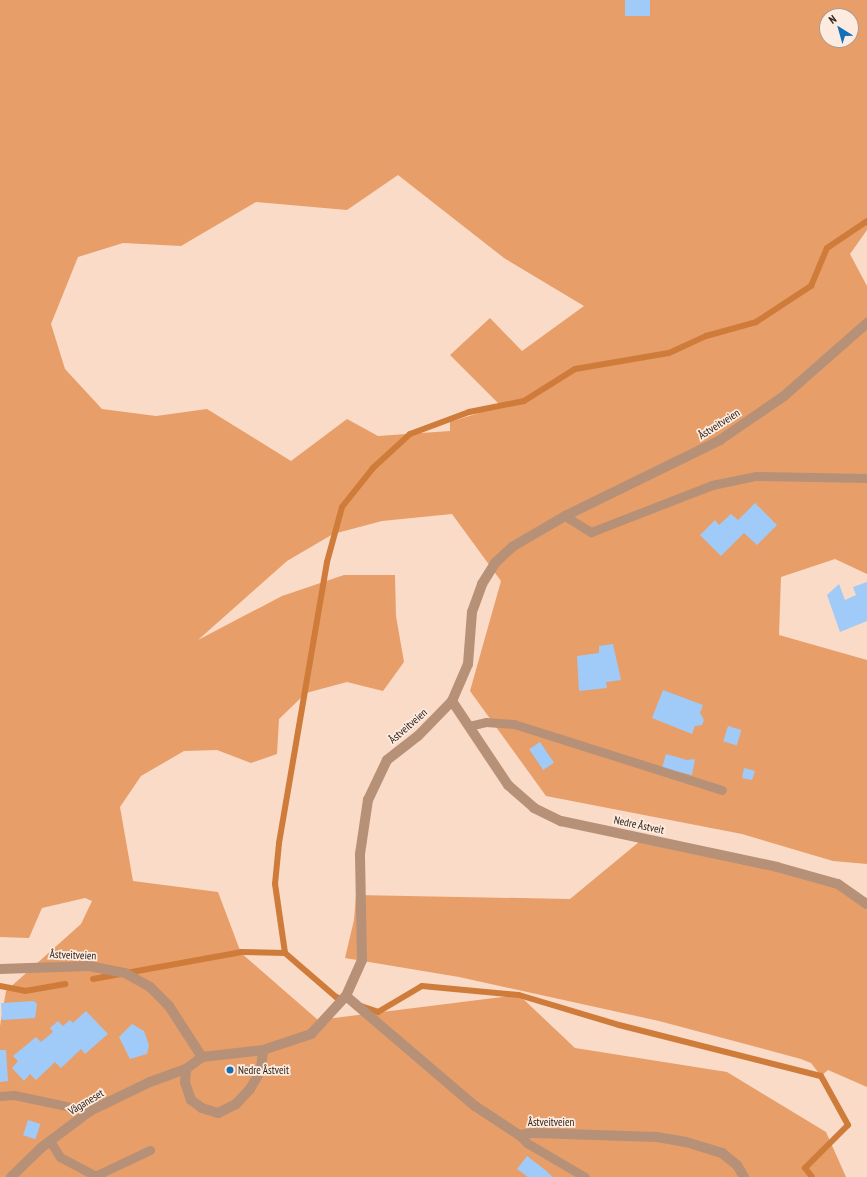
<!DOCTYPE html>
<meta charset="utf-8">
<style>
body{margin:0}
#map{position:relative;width:867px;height:1177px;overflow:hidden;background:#fadbc7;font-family:"PT Sans Narrow",sans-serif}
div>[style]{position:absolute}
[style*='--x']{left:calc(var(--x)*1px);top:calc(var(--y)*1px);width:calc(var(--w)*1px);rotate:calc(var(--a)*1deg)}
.green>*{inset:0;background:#e89e69}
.stream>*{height:6px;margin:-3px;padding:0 3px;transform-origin:3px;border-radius:3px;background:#cf7c3b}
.building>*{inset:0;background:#a0cbf8;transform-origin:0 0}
.service>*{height:9px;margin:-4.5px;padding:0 4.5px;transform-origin:4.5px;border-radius:4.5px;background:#b69177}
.minor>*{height:10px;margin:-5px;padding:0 5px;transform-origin:5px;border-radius:5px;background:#b69177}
.tertiary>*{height:10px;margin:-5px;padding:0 5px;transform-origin:5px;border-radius:5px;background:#b69177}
.dots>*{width:11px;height:11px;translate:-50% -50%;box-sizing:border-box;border:2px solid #feebdf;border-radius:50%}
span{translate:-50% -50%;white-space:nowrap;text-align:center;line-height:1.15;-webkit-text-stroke:3.5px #feebdf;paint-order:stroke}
.street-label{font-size:11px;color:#2c2119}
.poi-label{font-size:11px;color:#2c2119}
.left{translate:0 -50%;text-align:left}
.north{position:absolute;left:819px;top:8px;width:40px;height:40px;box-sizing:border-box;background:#feebdf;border:1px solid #aa9a90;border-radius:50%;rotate:323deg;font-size:11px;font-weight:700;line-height:16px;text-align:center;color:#2c2119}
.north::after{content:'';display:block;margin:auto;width:14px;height:18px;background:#1170bc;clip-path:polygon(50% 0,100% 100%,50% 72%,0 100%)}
</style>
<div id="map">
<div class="green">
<div style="clip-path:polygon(evenodd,0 0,867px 0,867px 230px,850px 254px,867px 286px,867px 574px,835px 559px,781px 577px,779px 635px,867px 660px,867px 864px,833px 861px,742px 834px,546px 796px,470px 691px,501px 581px,452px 514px,382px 521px,333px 534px,287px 561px,198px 640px,282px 596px,344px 575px,395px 575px,396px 616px,404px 662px,383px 691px,347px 682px,306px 693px,279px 719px,277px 754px,251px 763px,217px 750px,184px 751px,141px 776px,120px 807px,133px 881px,218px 892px,241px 953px,318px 1020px,519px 995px,575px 1048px,727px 1072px,826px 1132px,846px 1177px,0 1177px,0 1026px,6px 991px,81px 924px,92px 901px,85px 898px,42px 908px,29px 938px,0 937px,0 0,827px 16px,851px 16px,851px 40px,827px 40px,827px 16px,0 0,398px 175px,504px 258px,584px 306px,522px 351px,490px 318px,450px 355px,501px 406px,450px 422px,450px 431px,378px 436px,347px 419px,291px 461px,207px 409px,156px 416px,102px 409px,65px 369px,51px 324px,78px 257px,123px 243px,181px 246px,256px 202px,347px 210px,398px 175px)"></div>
<div style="clip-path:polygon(645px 837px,838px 884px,867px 908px,867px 1087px,828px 1070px,821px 1076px,811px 1063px,801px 1059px,659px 1021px,459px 977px,345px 958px,354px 920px,356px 895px,570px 899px)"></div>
</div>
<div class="stream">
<div style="--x:93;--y:979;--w:150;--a:-10.3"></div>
<div style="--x:241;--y:952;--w:44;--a:1.3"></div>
<div style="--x:0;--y:986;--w:25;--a:11"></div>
<div style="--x:25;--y:991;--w:41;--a:-9.9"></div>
<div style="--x:345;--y:1000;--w:9;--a:-162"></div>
<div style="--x:336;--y:997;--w:67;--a:-139.2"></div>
<div style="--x:285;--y:953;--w:70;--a:-98.2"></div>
<div style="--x:275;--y:884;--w:41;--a:-84.4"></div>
<div style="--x:279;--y:843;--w:285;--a:-80.3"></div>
<div style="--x:327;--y:562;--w:57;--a:-74.7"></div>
<div style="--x:342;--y:507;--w:50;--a:-51.5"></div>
<div style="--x:373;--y:468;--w:50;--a:-42.6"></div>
<div style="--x:410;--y:434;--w:63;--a:-20.4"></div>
<div style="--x:469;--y:412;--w:56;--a:-11.3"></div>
<div style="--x:524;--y:401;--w:60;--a:-32.1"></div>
<div style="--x:575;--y:369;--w:95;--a:-9.7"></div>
<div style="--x:669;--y:353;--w:41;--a:-24.7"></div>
<div style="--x:706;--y:336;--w:52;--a:-15.6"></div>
<div style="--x:756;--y:322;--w:66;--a:-33.2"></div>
<div style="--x:811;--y:286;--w:41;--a:-67.2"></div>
<div style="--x:827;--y:248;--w:48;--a:-34"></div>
<div style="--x:361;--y:1006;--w:18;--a:19"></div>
<div style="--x:378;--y:1012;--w:51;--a:-30.6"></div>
<div style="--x:422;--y:986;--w:97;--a:5.3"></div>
<div style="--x:519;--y:995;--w:104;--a:16.7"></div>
<div style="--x:619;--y:1025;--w:208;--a:14.2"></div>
<div style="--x:821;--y:1076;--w:56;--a:61.1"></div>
<div style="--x:848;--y:1125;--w:61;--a:135"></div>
<div style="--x:805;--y:1168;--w:11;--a:52"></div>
</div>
<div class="building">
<div style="left:625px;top:0;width:25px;height:16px"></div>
<div style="clip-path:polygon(755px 503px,777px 525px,757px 545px,744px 533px,721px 556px,700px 535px,715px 520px,719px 525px,731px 514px,738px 520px)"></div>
<div style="clip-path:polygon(867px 582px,867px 621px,840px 632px,827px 595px,839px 584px,845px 600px,856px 595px,853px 587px)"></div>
<div style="clip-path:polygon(613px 644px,621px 680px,606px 682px,607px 688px,579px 691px,577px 656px,599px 653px,599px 646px)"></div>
<div style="clip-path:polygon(663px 690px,703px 705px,700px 713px,704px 720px,702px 725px,695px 726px,692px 734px,652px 718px)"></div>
<div style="left:728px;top:726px;width:14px;height:16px;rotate:17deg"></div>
<div style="left:540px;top:742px;width:25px;height:13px;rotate:56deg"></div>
<div style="clip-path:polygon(666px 754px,687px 760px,695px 759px,692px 775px,662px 768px)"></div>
<div style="clip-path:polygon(744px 768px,755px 771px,752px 780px,742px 778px)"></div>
<div style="clip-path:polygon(34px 1001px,37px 1004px,35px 1018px,2px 1020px,1px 1003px)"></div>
<div style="clip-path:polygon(86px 1011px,108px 1034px,85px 1054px,81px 1049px,61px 1068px,55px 1062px,36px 1080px,30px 1074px,24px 1081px,12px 1068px,18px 1061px,13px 1056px,36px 1037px,41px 1042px,53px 1032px,50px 1028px,58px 1021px,63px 1026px,70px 1020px,73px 1023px)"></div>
<div style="clip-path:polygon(132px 1024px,144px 1031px,149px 1045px,147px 1054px,130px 1059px,119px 1037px)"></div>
<div style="clip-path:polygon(0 1050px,6px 1050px,8px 1081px,0 1082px)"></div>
<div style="left:28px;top:1120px;width:13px;height:16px;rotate:18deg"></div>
<div style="clip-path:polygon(527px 1156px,544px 1169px,553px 1177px,528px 1177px,517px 1169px)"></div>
</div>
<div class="service">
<div style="--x:565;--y:516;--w:31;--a:32"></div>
<div style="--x:591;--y:532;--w:130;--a:-21.2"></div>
<div style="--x:712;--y:485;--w:45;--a:-11.6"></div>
<div style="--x:756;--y:476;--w:111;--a:1"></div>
<div style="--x:469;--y:726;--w:17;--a:-13"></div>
<div style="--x:486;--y:722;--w:28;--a:4"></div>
<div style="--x:514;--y:724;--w:218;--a:17.6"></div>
<div style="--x:0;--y:1096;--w:14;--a:-4"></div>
<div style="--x:14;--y:1095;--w:78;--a:11.9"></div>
<div style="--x:519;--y:1135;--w:11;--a:45"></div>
<div style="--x:527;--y:1143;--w:67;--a:30.4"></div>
<div style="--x:50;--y:1141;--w:19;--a:58"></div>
<div style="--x:60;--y:1157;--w:40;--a:28"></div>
<div style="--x:95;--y:1176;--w:61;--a:-25.3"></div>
</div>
<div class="minor">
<div style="--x:452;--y:701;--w:101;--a:56.3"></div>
<div style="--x:508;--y:785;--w:35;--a:41"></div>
<div style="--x:534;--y:808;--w:30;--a:26"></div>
<div style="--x:561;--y:821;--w:221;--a:12"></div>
<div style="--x:777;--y:867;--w:63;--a:15.6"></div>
<div style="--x:838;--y:884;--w:35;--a:35"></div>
<div style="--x:0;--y:969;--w:89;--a:-1.9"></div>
<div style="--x:89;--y:966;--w:37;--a:11"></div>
<div style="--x:125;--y:973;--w:29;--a:29"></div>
<div style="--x:150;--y:987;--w:27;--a:45"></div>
<div style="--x:169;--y:1006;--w:61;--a:57.1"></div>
<div style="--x:346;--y:996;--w:170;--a:40.5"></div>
<div style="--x:475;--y:1106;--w:53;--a:33.4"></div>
<div style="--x:519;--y:1135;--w:15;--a:-8"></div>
<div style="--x:534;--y:1133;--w:123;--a:1.9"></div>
<div style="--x:657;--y:1137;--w:29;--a:10"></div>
<div style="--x:686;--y:1142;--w:38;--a:17"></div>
<div style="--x:722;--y:1153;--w:19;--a:39"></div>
<div style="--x:737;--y:1165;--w:14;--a:60"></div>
<div style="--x:11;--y:1177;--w:43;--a:-44.1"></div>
<div style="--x:42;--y:1147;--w:60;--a:-36.9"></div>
<div style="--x:90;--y:1111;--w:67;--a:-25.8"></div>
<div style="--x:150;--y:1082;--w:38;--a:-20"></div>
</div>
<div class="tertiary">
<div style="--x:263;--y:1050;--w:20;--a:96"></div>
<div style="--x:261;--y:1070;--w:22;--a:120"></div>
<div style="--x:250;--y:1089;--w:21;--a:133"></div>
<div style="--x:236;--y:1104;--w:20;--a:153"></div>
<div style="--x:218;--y:1113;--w:17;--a:-163"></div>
<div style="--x:202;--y:1108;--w:14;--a:-144"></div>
<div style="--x:191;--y:1100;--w:18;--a:-109"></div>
<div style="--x:185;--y:1083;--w:14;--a:-86"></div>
<div style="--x:186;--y:1069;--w:20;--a:-37"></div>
<div style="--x:202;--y:1057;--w:61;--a:-6.5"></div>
<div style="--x:263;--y:1050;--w:51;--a:-18.4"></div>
<div style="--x:311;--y:1034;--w:52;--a:-47.4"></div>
<div style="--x:346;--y:996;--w:39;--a:-66"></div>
<div style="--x:362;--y:960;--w:106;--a:-91.1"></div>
<div style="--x:360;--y:854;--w:55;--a:-81.6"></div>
<div style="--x:368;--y:800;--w:44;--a:-64.6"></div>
<div style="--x:387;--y:760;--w:39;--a:-38"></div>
<div style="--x:418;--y:736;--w:49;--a:-45.8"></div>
<div style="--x:452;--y:701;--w:40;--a:-66.6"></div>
<div style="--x:468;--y:664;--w:52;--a:-85.6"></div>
<div style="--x:472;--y:612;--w:30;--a:-70"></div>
<div style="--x:482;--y:584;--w:25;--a:-58"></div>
<div style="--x:495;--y:563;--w:23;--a:-43"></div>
<div style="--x:512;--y:547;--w:61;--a:-30.3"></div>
<div style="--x:565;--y:516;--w:173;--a:-26.1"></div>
<div style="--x:720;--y:440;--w:78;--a:-34.5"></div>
<div style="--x:784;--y:396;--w:111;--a:-41.3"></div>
</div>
<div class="dots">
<div style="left:230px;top:1070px;background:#1170bc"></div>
</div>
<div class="street-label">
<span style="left:719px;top:424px;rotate:-32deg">Åstveitveien</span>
<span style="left:408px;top:726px;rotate:-41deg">Åstveitveien</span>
<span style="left:639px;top:825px;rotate:12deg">Nedre Åstveit</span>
<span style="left:73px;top:955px;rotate:2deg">Åstveitveien</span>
<span style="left:86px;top:1102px;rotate:-31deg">Våganeset</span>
<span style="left:551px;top:1122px">Åstveitveien</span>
</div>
<div class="poi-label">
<span class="left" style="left:238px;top:1070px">Nedre Åstveit</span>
</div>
<div class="north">N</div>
</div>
